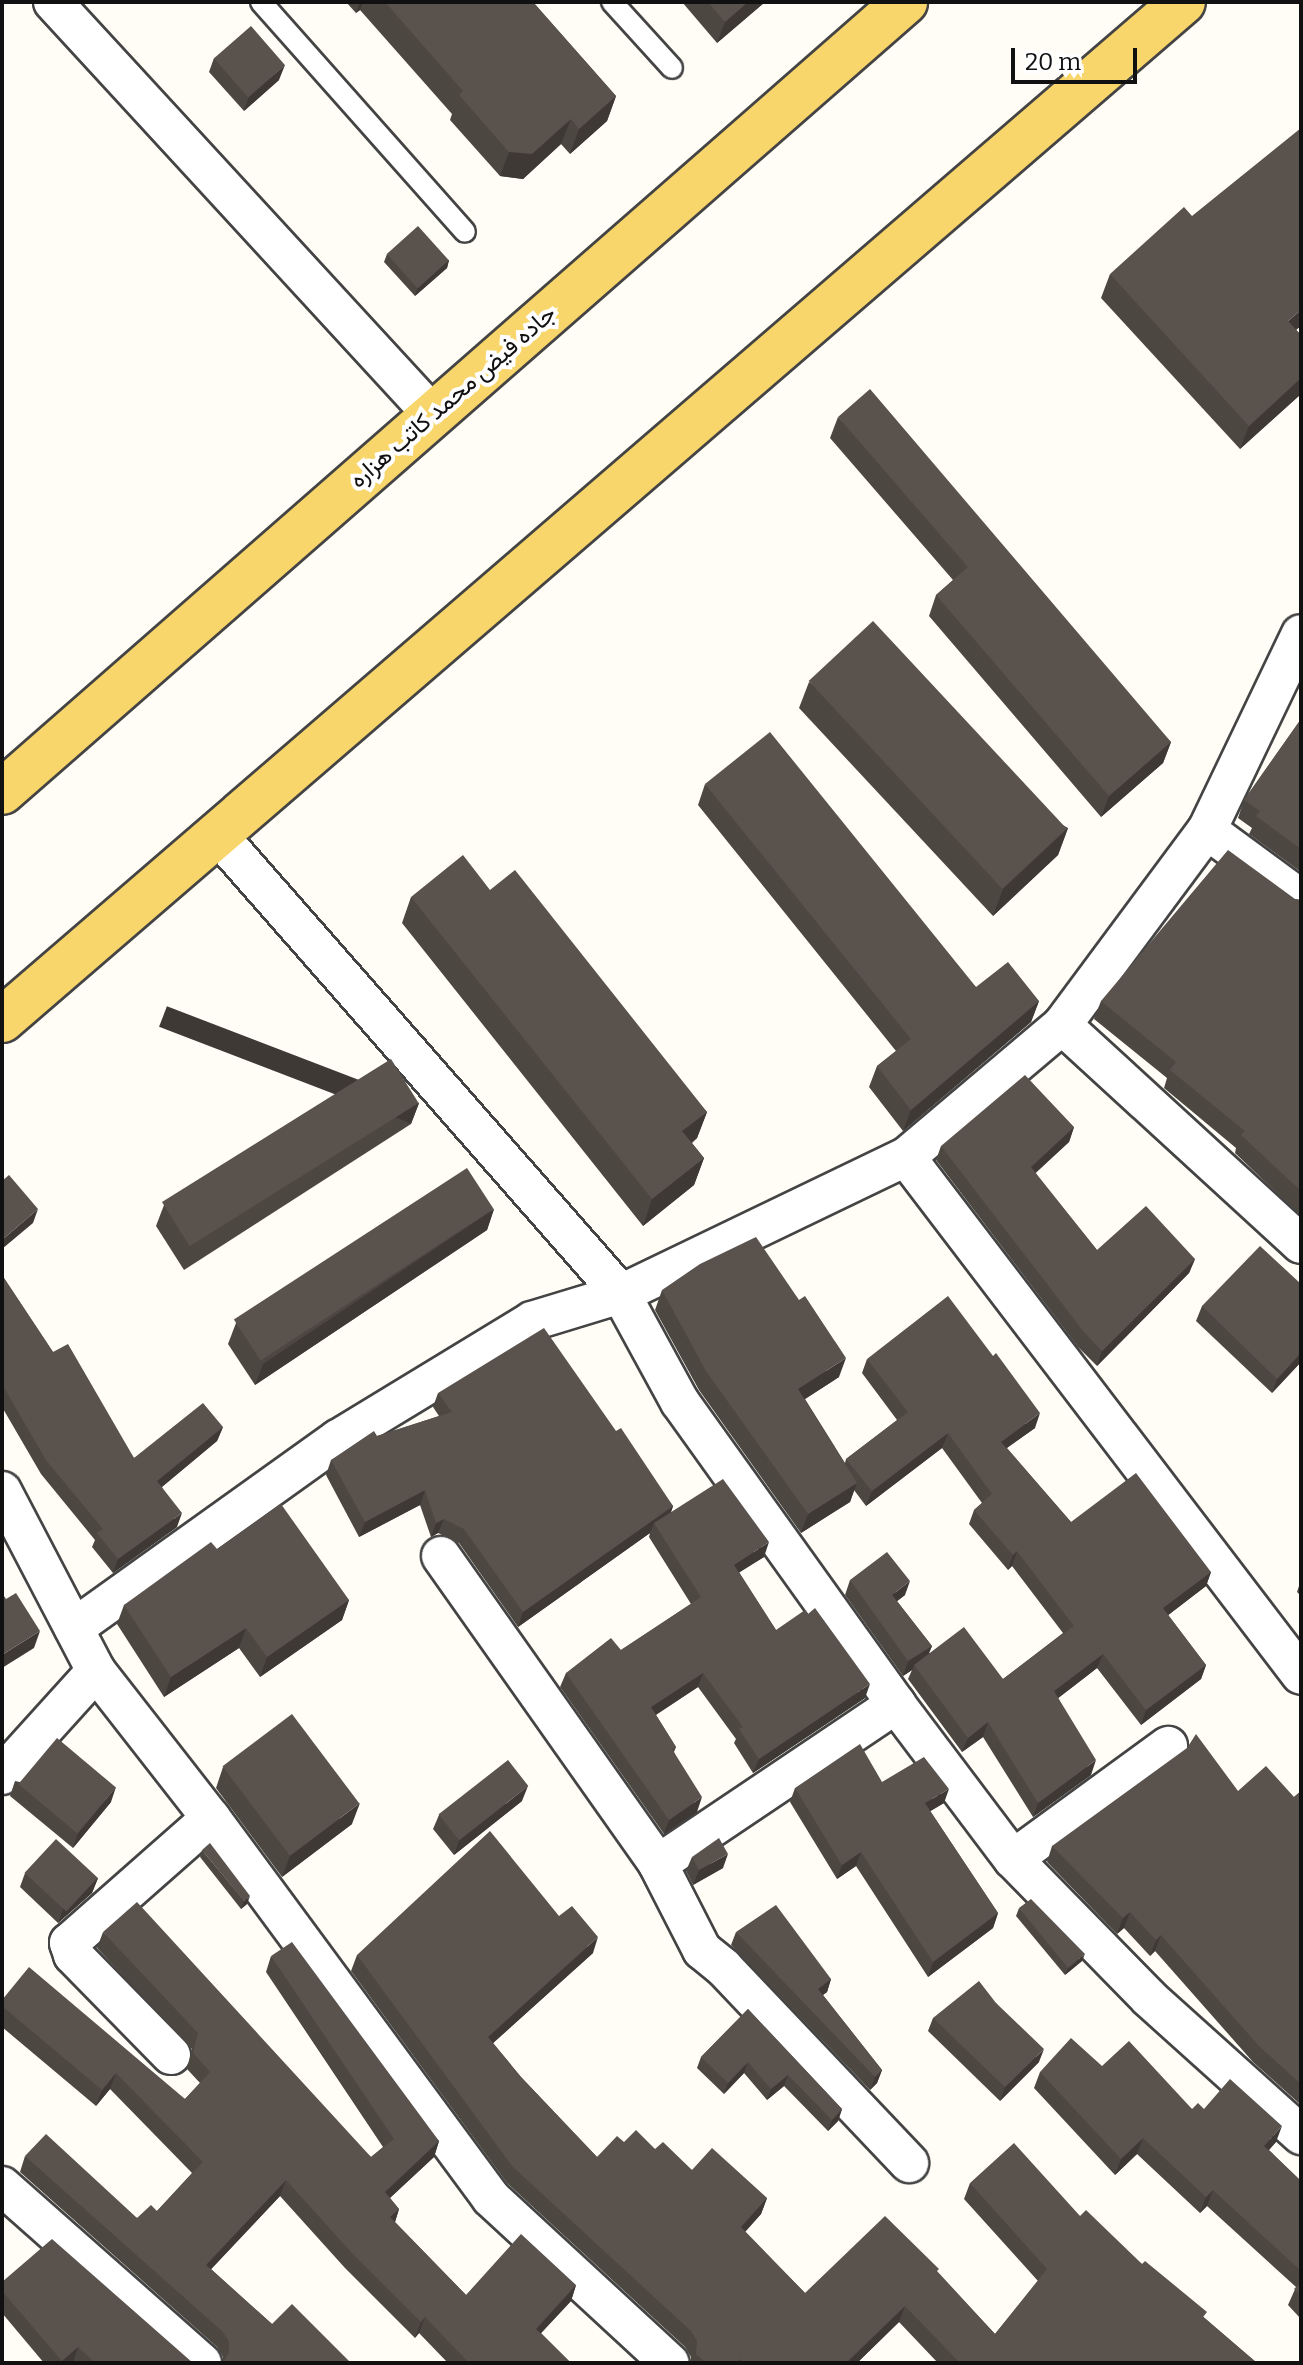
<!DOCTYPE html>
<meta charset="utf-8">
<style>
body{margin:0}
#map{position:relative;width:1303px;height:2365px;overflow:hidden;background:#fffdf5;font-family:Bitter,Vazirmatn,serif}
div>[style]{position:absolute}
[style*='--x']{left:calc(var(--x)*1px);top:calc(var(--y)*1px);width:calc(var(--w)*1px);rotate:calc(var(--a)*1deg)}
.roads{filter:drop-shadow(2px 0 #444) drop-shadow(-2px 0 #444) drop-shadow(0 2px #444) drop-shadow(0 -2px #444)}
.lane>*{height:20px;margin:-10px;padding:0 10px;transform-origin:10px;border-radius:10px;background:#fff}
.street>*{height:38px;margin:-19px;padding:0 19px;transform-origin:19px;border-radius:19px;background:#fff}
.primary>*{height:44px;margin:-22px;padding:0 22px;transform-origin:22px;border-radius:22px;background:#f9d66b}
.wall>*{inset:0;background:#4d4742}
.shaded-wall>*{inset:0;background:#3f3936;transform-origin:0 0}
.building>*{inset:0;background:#5a524d;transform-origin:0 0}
span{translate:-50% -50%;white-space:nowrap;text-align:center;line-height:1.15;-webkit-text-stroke:8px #fff;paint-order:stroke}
.street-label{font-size:24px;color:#111}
.frame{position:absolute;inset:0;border:4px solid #111;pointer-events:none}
.scale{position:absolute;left:1011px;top:48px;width:126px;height:36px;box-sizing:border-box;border:4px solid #111;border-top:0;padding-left:10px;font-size:24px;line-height:28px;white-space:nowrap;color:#111;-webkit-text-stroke:6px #fff;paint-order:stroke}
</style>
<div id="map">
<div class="roads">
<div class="lane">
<div style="--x:261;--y:2;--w:307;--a:48.4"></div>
<div style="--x:612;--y:2;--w:89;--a:47.7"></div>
</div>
<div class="street">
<div style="--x:53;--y:2;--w:561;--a:47.38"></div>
<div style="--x:1207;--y:830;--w:117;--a:36.3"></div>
<div style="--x:217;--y:834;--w:612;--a:48.71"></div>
<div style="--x:621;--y:1294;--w:123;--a:61.4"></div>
<div style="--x:680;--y:1402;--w:371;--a:54.4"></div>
<div style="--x:896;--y:1704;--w:194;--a:53"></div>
<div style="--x:1013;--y:1859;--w:194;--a:45.6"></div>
<div style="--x:1149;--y:1998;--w:205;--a:42"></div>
<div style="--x:1062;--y:1025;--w:324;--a:42.5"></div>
<div style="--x:906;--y:1157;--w:651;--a:52.67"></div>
<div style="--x:2;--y:1491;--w:203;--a:62.4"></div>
<div style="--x:96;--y:1671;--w:187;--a:52"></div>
<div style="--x:211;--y:1818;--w:472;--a:53.6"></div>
<div style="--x:491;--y:2198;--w:243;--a:42.7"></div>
<div style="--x:441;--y:1556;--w:377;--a:54.8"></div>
<div style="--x:658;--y:1864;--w:97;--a:62.9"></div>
<div style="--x:702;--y:1950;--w:28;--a:39"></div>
<div style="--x:724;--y:1968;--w:269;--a:46.5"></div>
<div style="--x:74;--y:1628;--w:325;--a:-35.6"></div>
<div style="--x:338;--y:1439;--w:227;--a:-31.3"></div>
<div style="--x:532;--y:1321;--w:93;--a:-16.9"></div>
<div style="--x:621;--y:1294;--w:316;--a:-25.7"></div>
<div style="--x:906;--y:1157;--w:204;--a:-40.2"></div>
<div style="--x:1062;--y:1025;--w:243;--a:-53.4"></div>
<div style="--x:1207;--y:830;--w:217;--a:-64.4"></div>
<div style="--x:2;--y:1775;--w:140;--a:-47.9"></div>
<div style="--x:1013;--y:1859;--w:192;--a:-36.1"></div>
<div style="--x:658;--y:1864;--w:287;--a:-33.9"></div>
<div style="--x:171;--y:2055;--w:140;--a:-134.4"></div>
<div style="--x:73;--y:1955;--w:13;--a:-108"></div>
<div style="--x:69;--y:1943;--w:189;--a:-41.4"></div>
<div style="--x:2;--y:2186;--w:267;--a:41.5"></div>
</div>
<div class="primary">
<div style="--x:2;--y:792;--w:1200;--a:-41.18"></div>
<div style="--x:2;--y:1020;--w:1559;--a:-40.76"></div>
</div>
</div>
<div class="wall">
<div style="clip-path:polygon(346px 2px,533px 2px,616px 96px,607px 121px,570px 154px,561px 144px,523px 179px,500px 176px,450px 120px,452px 114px,360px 10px,356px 13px)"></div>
<div style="clip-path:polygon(682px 2px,765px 2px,717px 43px)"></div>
<div style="clip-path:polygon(214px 58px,279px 80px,244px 111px,209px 72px)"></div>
<div style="clip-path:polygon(387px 254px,449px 260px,447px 268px,415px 296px,384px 262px)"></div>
<div style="clip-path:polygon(1110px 274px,1296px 330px,1301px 335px,1301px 394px,1240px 449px,1101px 298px)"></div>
<div style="clip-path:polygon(838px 417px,1171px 742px,1163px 763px,1101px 817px,929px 616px,936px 595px,953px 580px,830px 438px)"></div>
<div style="clip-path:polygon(809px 682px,1068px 828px,1058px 855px,993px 916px,799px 708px)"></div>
<div style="clip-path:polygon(1301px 719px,1301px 872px,1249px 834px,1252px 828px,1238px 818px,1244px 800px)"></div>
<div style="clip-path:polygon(705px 784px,976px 987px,1039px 1001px,1031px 1022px,903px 1131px,869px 1087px,877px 1066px,896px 1051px,698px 805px)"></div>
<div style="clip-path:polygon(490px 890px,707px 1112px,697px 1138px,692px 1143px,704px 1158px,694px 1185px,643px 1226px,402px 923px,411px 897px)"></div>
<div style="clip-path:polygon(1295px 899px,1301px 900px,1301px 1216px,1235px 1153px,1236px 1148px,1164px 1088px,1167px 1078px,1094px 1019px,1101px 1001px)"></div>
<div style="clip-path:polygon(419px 1103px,411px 1124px,184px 1270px,156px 1226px,164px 1205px)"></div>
<div style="clip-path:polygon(1074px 1127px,1069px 1142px,1035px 1173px,1097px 1250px,1195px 1259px,1189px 1273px,1097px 1366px,1078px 1347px,936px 1160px,941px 1146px)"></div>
<div style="clip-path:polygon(494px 1209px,487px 1230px,255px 1385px,228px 1344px,236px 1323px)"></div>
<div style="clip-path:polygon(2px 1275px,53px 1352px,134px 1458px,223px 1427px,217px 1441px,162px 1487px,177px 1527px,113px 1573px,92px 1547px,95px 1540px,41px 1474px,2px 1407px)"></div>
<div style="clip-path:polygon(1301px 1284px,1301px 1362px,1272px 1393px,1196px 1321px,1202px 1306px)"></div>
<div style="clip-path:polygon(662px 1290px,839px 1377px,805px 1399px,845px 1463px,846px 1459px,897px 1420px,862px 1373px,867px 1359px,1035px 1428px,1007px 1448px,1071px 1522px,1211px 1572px,1206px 1586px,1168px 1615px,1206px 1665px,1201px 1679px,1141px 1725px,1097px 1668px,1058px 1698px,1091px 1775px,1033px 1817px,983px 1737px,962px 1752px,908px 1679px,912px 1670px,903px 1676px,845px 1595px,850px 1580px,905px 1595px,897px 1601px,932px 1646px,929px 1653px,1003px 1679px,1063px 1633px,1012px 1566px,1008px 1570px,969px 1524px,974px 1510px,982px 1503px,942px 1448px,866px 1506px,854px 1490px,850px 1502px,801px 1533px,699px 1390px,655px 1310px)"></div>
<div style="clip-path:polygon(438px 1393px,616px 1431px,673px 1506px,671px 1512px,764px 1557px,739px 1572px,776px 1630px,865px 1698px,753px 1773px,734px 1743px,736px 1739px,698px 1687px,656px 1715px,676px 1747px,674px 1752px,697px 1812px,664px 1834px,560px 1687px,566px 1673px,621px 1650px,691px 1604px,649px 1537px,650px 1533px,518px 1627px,459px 1543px,438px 1533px,431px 1537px,420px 1505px,359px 1537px,326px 1475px,331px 1460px,377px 1436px,439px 1416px,433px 1407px)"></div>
<div style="clip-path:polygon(217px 1549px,349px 1600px,342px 1620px,260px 1677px,239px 1648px,164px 1697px,117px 1624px,124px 1605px)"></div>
<div style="clip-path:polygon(1301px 1580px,1301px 1596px,1297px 1592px)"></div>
<div style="clip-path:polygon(223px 1767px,352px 1824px,282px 1877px,216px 1788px)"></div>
<div style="clip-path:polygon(15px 1781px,111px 1802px,73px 1848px,10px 1796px)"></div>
<div style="clip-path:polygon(882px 1782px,944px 1803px,930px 1811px,998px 1913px,993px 1928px,928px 1977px,856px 1866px,837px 1879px,790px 1802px,795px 1788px)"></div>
<div style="clip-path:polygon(1238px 1791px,1294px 1797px,1301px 1791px,1301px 2105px,1253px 2062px,1155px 1951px,1150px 1956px,1124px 1928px,1117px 1934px,1047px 1862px,1052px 1846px)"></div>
<div style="clip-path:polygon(522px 1801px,454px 1855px,433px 1829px,439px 1815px)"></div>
<div style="clip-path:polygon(202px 1850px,247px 1904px,241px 1909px,200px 1857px)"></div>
<div style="clip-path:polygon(692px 1857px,723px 1868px,693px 1885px,686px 1871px)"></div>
<div style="clip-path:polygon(25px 1873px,98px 1878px,92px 1893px,58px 1923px,20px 1887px)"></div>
<div style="clip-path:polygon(1019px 1908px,1082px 1961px,1065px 1975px,1016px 1916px)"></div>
<div style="clip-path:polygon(559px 1916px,593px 1953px,493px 2043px,521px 2077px,597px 2157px,624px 2142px,655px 2149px,692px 2170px,767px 2198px,761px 2214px,745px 2232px,805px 2293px,937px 2272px,995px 2334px,1038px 2281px,964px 2199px,970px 2183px,1080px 2216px,1142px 2264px,1257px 2363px,938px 2363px,899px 2322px,857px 2363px,691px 2363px,691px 2357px,685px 2347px,507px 2183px,351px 1971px,357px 1955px)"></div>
<div style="clip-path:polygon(103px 1932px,371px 2157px,383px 2147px,266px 1972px,271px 1956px,439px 2141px,434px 2157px,390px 2198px,399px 2209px,395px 2222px,466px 2295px,576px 2285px,571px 2301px,541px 2333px,571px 2363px,448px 2363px,419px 2333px,415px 2338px,345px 2268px,280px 2196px,211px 2269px,272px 2324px,351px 2363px,223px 2362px,223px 2357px,217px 2347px,20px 2172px,25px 2156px,137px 2218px,157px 2211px,192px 2173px,110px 2089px,96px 2106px,2px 2027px,2px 2000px,185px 2099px,200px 2083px,187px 2069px,192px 2049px,97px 1948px)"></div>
<div style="clip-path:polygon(736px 1932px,831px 1979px,827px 1992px,823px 1995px,882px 2070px,877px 2083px,870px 2090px,731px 1945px)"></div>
<div style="clip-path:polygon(996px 2003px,1039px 2062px,1000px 2101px,928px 2031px,933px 2018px)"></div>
<div style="clip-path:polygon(748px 2009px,842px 2109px,838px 2121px,828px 2131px,784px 2086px,767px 2100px,744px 2073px,724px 2094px,697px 2068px,701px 2057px)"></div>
<div style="clip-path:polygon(1102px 2066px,1192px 2109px,1204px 2109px,1276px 2142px,1269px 2150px,1301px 2181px,1301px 2319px,1288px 2305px,1296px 2287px,1207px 2206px,1200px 2213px,1137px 2154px,1115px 2175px,1034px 2088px,1040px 2072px)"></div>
<div style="clip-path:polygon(2px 2282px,193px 2363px,44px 2363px,2px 2313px)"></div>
</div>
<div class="shaded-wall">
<div style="clip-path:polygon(360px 2px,363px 2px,360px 10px,356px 13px)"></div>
<div style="clip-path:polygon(748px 2px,765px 2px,717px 43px,725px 22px)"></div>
<div style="clip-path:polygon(285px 65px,279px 80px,244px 111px,249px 96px)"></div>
<div style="clip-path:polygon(616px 96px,607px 121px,570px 154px,579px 129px)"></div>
<div style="clip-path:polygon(571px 119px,561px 144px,523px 179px,500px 176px,509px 152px)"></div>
<div style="clip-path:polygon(449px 260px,447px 268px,415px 296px,417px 289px)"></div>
<div style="clip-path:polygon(1301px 310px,1301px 326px,1279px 344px,1288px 321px)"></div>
<div style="clip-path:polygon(1301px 378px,1301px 394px,1240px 449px,1249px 426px)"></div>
<div style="clip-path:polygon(1171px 742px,1163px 763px,1101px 817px,1109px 796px)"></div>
<div style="clip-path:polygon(1068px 828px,1058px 855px,993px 916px,1003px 889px)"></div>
<div style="clip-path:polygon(1039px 1001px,1031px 1022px,903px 1131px,911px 1110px)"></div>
<div style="left:419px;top:1103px;width:22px;height:270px;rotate:111deg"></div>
<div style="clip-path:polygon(707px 1112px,697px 1138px,672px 1158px,682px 1131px)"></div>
<div style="clip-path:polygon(1074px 1127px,1069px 1142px,1026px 1182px,1031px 1167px)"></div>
<div style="clip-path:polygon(704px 1158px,694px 1185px,643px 1226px,652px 1199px)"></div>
<div style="clip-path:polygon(38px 1209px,33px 1223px,2px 1249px,2px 1240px)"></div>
<div style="clip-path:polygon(494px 1209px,487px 1230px,255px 1385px,263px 1364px)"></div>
<div style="clip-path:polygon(1195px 1259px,1189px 1273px,1097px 1366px,1102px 1351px)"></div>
<div style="clip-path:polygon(1301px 1353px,1301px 1362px,1272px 1393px,1277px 1379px)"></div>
<div style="clip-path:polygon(846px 1358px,839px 1377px,791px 1408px,798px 1389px)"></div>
<div style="clip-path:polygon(1040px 1413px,1035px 1428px,995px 1456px,1001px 1442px)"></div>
<div style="clip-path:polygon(223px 1427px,217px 1441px,152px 1495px,157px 1481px)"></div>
<div style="clip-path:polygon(948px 1433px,942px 1448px,866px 1506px,872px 1491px)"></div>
<div style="clip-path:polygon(857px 1483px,850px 1502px,801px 1533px,808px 1514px)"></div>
<div style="clip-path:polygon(425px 1490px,420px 1505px,359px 1537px,365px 1522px)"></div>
<div style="clip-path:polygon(673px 1506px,668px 1521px,654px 1523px,650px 1533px,518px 1627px,523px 1612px)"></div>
<div style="clip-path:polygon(182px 1513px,177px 1527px,113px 1573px,118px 1559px)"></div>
<div style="clip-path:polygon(444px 1519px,438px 1533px,431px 1537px,436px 1523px)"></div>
<div style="clip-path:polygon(769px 1542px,764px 1557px,729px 1579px,734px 1565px)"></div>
<div style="clip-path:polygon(1017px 1551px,1012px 1566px,1008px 1570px,1013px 1555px)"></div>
<div style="clip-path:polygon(1211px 1572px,1206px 1586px,1158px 1623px,1163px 1608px)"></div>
<div style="clip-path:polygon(910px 1581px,905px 1595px,887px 1609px,892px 1595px)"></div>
<div style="clip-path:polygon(349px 1600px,342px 1620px,260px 1677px,267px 1657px)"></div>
<div style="clip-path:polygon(246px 1628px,239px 1648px,164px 1697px,171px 1677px)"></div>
<div style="clip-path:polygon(40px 1631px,34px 1648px,2px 1668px,2px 1655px)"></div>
<div style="clip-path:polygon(932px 1646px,926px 1660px,914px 1665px,912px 1670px,903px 1676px,908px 1661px)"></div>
<div style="clip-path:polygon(1103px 1654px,1097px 1668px,1048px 1706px,1054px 1691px)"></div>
<div style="clip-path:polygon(1206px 1665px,1201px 1679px,1141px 1725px,1146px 1710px)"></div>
<div style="clip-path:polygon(703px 1673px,698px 1687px,646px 1721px,651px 1707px)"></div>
<div style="clip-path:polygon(870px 1684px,865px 1698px,753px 1773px,759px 1759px)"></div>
<div style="clip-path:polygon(988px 1722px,983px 1737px,962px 1752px,968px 1738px)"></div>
<div style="clip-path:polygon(1096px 1760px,1091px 1775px,1033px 1817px,1038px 1803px)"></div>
<div style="clip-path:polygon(528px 1786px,522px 1801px,454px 1855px,459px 1841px)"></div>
<div style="clip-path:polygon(116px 1787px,111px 1802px,73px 1848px,78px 1833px)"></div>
<div style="clip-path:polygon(949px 1789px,944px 1803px,919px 1818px,925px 1803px)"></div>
<div style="clip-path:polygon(702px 1797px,697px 1812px,664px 1834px,669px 1820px)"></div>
<div style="clip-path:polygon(360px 1803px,352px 1824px,282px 1877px,290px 1856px)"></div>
<div style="clip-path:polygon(861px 1852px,856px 1866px,837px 1879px,842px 1865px)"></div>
<div style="clip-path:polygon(728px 1854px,723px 1868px,693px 1885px,699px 1870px)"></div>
<div style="clip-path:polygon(98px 1878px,92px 1893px,58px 1923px,63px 1909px)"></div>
<div style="clip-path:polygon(250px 1896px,247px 1904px,241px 1909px,244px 1901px)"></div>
<div style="clip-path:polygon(1130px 1912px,1124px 1928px,1117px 1934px,1123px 1918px)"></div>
<div style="clip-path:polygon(998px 1913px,993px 1928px,928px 1977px,933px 1962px)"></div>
<div style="clip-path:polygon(1161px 1935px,1155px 1951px,1150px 1956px,1156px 1940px)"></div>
<div style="clip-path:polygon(598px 1937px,593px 1953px,482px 2053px,488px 2037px)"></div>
<div style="clip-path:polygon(1085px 1954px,1082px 1961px,1065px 1975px,1068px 1968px)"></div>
<div style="clip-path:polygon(831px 1979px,827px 1992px,813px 2002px,818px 1989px)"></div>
<div style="clip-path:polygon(1044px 2049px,1039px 2062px,1000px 2101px,1005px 2087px)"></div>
<div style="clip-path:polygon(748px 2062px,744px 2073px,724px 2094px,728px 2083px)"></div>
<div style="clip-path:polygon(882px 2070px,877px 2083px,870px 2090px,875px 2077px)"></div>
<div style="clip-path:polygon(116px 2073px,110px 2089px,96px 2106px,102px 2090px)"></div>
<div style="clip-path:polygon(788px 2075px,784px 2086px,767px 2100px,771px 2089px)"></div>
<div style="clip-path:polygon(842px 2109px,838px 2121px,828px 2131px,832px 2120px)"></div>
<div style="clip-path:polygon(1282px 2126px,1276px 2142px,1258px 2162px,1264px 2146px)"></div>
<div style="clip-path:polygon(1143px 2138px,1137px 2154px,1115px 2175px,1121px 2159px)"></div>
<div style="clip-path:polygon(439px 2141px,434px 2157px,379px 2208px,385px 2192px)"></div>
<div style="clip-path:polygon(286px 2180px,280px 2196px,200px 2281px,206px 2265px)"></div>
<div style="clip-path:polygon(1213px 2190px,1207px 2206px,1200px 2213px,1206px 2197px)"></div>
<div style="clip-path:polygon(767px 2198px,761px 2214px,735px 2243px,741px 2227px)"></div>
<div style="clip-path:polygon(399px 2209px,394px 2225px,390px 2217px)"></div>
<div style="clip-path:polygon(576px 2285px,571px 2301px,530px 2345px,536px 2329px)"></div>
<div style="clip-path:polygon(905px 2306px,899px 2322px,857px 2363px,846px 2363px)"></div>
<div style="clip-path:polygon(425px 2317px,419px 2333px,415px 2338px,421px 2322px)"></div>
<div style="clip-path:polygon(78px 2347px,73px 2363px,61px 2363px,62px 2361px)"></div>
</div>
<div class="building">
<div style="clip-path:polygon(385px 2px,533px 2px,616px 96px,579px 129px,571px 119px,532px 154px,509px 152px,459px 95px,463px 91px)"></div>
<div style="clip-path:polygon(708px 2px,748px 2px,725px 22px)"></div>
<div style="left:251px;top:26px;width:52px;height:49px;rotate:49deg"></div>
<div style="clip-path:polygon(1301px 128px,1301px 310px,1288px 321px,1301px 335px,1301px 378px,1249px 426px,1110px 274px,1184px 207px,1192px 216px)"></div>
<div style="left:418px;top:226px;width:46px;height:42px;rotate:48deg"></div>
<div style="clip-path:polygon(870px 389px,1171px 742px,1109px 796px,936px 595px,968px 567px,838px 417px)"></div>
<div style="left:873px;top:621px;width:284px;height:88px;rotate:47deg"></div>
<div style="clip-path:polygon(1301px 719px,1301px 849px,1256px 816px,1260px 811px,1244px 800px)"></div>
<div style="clip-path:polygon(770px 732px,976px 987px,1008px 962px,1039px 1001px,911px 1110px,877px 1066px,911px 1039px,705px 784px)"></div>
<div style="clip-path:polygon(1228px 850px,1295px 899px,1301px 900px,1301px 1191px,1241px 1135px,1245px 1131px,1170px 1070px,1176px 1062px,1101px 1001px)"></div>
<div style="clip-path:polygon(463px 855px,490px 890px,515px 870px,707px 1112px,682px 1131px,704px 1158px,652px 1199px,411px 897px)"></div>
<div style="left:391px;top:1059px;width:52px;height:270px;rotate:58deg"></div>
<div style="clip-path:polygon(1025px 1075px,1074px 1127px,1031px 1167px,1097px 1250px,1146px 1206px,1195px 1259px,1102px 1351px,1084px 1332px,941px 1146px)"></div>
<div style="left:467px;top:1168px;width:49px;height:278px;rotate:57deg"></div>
<div style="clip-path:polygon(9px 1175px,38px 1209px,2px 1240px,2px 1181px)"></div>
<div style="clip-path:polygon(756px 1237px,799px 1300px,805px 1296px,846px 1358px,798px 1389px,857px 1483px,808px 1514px,706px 1371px,662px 1290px,700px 1264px)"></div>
<div style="clip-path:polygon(1260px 1246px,1301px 1284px,1301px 1353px,1277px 1379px,1202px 1306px)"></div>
<div style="clip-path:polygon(2px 1275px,53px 1352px,68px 1344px,134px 1458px,203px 1403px,223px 1427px,157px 1481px,182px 1513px,118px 1559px,97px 1533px,103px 1529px,46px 1460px,2px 1384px)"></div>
<div style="clip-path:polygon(948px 1296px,993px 1356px,996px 1353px,1040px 1413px,1001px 1442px,1071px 1522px,1136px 1473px,1211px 1572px,1163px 1608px,1206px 1665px,1146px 1710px,1103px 1654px,1054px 1691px,1096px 1760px,1038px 1803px,988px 1722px,968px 1738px,914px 1665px,964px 1627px,1003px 1679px,1074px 1626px,1017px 1551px,1013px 1555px,974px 1510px,992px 1494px,948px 1433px,872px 1491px,846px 1459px,908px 1412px,867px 1359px)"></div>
<div style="clip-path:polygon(544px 1328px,616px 1431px,621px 1428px,673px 1506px,523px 1612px,464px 1529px,444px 1519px,436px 1523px,425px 1490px,365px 1522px,331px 1460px,374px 1431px,377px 1436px,452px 1412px,438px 1393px)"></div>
<div style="clip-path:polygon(723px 1479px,769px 1542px,734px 1565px,776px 1630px,805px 1610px,808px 1614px,815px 1608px,870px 1684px,759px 1759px,739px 1729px,743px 1727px,703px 1673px,651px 1707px,676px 1747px,672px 1749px,702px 1797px,669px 1820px,566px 1673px,611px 1638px,621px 1650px,701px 1597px,654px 1523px)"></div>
<div style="clip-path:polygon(281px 1504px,349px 1600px,267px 1657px,246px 1628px,171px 1677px,124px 1605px,211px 1542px,217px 1549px)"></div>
<div style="clip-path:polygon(887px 1552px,910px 1581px,892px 1595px,932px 1646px,908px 1661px,850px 1580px)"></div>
<div style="clip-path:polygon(2px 1593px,6px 1599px,16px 1593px,40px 1631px,2px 1655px)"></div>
<div style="left:292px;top:1714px;width:112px;height:87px;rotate:53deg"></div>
<div style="clip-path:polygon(1196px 1734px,1238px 1791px,1266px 1766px,1294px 1797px,1301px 1791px,1301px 2084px,1259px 2046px,1161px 1935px,1156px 1940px,1130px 1912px,1123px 1918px,1052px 1846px,1187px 1748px)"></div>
<div style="left:57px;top:1738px;width:77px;height:60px;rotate:40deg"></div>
<div style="clip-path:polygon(860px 1744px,882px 1782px,924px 1757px,949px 1789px,925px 1803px,998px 1913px,933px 1962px,861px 1852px,842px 1865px,795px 1788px)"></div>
<div style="left:508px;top:1760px;width:33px;height:88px;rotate:52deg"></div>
<div style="clip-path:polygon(490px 1831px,559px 1916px,572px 1906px,598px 1937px,488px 2037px,521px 2077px,597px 2157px,617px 2136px,624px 2142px,636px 2130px,655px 2149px,663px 2142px,692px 2170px,712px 2148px,767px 2198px,741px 2227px,805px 2293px,885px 2216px,939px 2269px,937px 2271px,995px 2334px,1047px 2269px,970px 2183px,1014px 2143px,1080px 2216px,1086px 2210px,1142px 2264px,1145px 2261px,1207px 2312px,1203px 2317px,1257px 2363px,960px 2363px,905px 2306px,846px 2363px,744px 2363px,740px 2359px,736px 2363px,706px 2363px,696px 2354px,697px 2341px,691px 2331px,513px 2167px,357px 1955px)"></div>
<div style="clip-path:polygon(719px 1838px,728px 1854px,699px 1870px,692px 1857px)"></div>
<div style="left:56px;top:1839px;width:57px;height:46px;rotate:43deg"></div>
<div style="clip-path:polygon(210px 1843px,250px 1896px,244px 1901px,202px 1850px)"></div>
<div style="clip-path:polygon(1031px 1899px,1085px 1954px,1068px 1968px,1019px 1908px)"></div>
<div style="clip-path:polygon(137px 1902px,371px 2157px,394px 2139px,271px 1956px,292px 1942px,439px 2141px,385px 2192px,399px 2209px,390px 2217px,466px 2295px,521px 2234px,576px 2285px,536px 2329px,571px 2363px,469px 2363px,425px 2317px,421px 2322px,351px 2252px,286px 2180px,206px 2265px,272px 2324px,292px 2304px,351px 2363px,221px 2363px,224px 2362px,229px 2352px,229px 2341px,222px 2331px,25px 2156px,46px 2134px,137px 2218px,151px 2205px,157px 2211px,203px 2162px,116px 2073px,102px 2090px,2px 2006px,2px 2000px,29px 1967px,185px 2099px,210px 2072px,193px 2053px,198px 2033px,103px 1932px)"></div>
<div style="clip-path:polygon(776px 1905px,831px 1979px,818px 1989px,882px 2070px,875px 2077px,736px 1932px)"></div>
<div style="clip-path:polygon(979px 1981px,996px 2003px,1044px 2049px,1005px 2087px,933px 2018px)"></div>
<div style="clip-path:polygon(748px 2009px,842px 2109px,832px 2120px,788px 2075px,771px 2089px,748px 2062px,728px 2083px,701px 2057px)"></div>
<div style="clip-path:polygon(1071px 2038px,1102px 2066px,1129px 2041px,1192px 2109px,1198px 2103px,1204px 2109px,1230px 2079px,1282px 2126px,1264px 2146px,1301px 2181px,1301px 2271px,1213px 2190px,1206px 2197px,1143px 2138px,1121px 2159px,1040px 2072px)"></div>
<div style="clip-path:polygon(52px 2239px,193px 2363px,95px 2363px,78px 2347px,62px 2361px,2px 2291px,2px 2282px)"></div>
<div style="clip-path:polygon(1301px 2283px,1301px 2296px,1294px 2289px)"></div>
</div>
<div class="street-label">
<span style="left:453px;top:397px;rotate:-41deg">جاده فیض محمد کاتب هزاره</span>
</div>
<div class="frame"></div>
<div class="scale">20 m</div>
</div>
